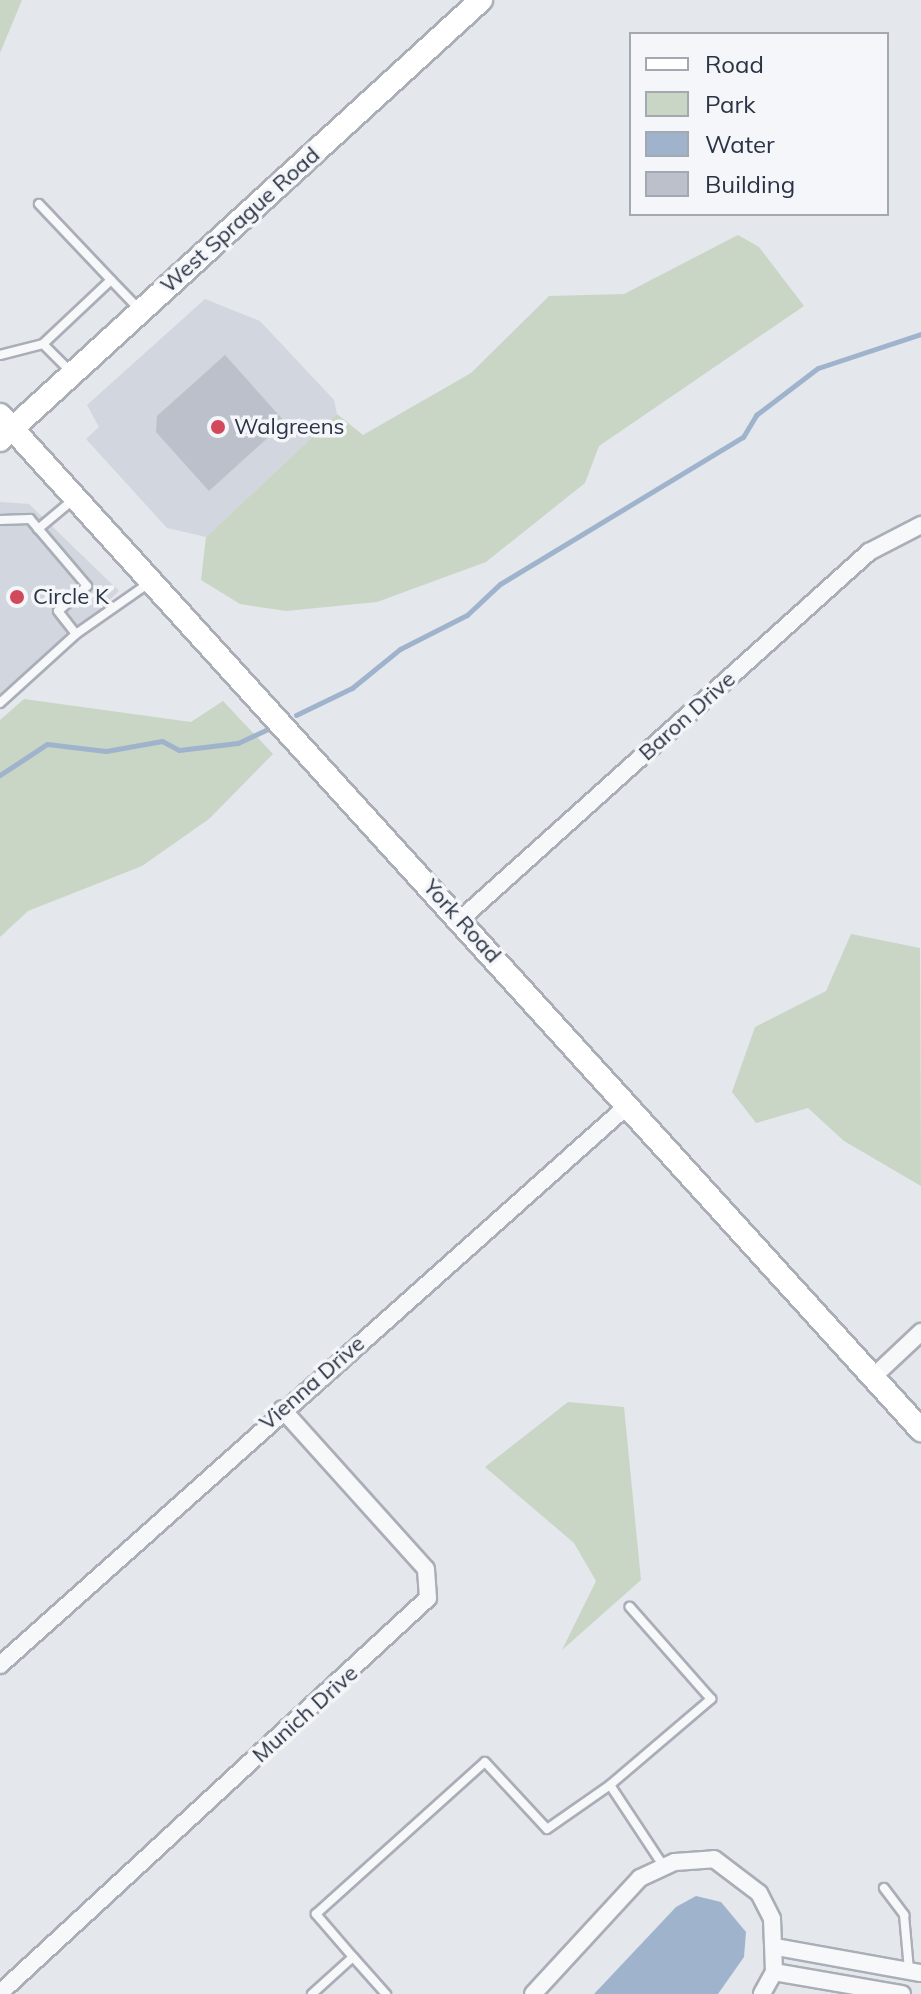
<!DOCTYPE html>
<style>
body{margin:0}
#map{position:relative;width:921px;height:1994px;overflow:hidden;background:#e4e7ec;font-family:Mulish,sans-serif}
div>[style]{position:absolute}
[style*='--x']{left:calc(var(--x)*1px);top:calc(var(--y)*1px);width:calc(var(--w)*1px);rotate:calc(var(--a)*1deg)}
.built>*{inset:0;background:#d2d6de}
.green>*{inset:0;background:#c9d6c5}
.water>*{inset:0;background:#9fb4cc}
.stream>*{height:5px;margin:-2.5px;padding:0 2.5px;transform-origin:2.5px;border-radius:2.5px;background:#9fb4cc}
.building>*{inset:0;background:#bbc0ca}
.roads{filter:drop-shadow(2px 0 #a9aeb7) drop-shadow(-2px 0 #a9aeb7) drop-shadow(0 2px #a9aeb7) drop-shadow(0 -2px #a9aeb7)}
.lane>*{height:8px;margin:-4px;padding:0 4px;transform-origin:4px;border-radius:4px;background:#f7f8fa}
.street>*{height:16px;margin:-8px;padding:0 8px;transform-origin:8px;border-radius:8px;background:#f7f8fa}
.secondary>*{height:22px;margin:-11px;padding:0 11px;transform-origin:11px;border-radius:11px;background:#fff}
.dots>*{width:22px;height:22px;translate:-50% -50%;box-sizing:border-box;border:4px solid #f4f6f9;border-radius:50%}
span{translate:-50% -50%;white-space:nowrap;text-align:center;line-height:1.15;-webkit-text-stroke:7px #f4f6f9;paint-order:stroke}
.street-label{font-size:22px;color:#2b3445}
.poi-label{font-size:22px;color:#2b3445}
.left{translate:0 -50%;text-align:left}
.legend{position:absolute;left:629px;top:32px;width:260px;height:184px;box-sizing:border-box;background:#f4f6f9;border:2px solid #a4a8b1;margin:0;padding:10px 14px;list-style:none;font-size:24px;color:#2b3445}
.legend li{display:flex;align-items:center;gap:16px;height:40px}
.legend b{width:40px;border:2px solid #a4a8b1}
</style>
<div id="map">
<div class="built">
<div style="clip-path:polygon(205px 299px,260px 321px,334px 400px,337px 414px,206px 537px,167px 528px,86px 439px,99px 427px,87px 405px)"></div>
<div style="clip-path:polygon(0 502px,29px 504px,119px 591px,0 706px)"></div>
</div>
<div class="green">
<div style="clip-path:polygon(0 0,22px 0,0 53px)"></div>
<div style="clip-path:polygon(738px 235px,759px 247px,804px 306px,599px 446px,585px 483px,486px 562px,377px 602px,286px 611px,240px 604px,201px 580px,206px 537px,337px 414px,363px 435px,471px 373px,549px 296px,624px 294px)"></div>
<div style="clip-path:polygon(24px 699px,191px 722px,223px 701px,273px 754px,209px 819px,142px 866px,28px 911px,0 937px,0 720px)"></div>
<div style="clip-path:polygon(851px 934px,920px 948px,921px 1186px,844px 1141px,808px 1108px,756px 1123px,732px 1092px,755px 1027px,826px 991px)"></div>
<div style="clip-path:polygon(568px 1402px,624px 1407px,641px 1580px,562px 1650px,596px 1581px,574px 1543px,485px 1467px)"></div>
</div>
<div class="water">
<div style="clip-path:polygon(696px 1896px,721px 1902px,746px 1932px,744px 1957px,718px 1994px,594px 1994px,676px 1907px)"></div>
</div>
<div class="stream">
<div style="--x:296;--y:715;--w:62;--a:-25.7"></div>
<div style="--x:352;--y:688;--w:62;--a:-39.1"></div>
<div style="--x:400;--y:649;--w:75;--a:-26.9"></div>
<div style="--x:467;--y:615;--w:45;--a:-43.2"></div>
<div style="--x:500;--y:584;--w:284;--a:-31.2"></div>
<div style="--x:743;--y:437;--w:26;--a:-59"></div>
<div style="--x:756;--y:415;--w:78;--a:-37.2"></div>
<div style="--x:818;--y:368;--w:108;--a:-18.3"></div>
<div style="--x:0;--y:775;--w:56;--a:-33.4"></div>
<div style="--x:47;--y:744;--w:59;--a:6.8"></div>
<div style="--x:106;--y:751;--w:57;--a:-10.1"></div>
<div style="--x:162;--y:741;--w:19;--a:28"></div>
<div style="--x:179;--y:750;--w:59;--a:-6.8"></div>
<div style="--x:238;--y:743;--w:33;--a:-25"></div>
</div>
<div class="building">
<div style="clip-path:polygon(225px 355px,285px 422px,209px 491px,156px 432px,157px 416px)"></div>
</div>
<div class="roads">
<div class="lane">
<div style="--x:39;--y:204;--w:105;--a:46.5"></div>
<div style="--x:43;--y:344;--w:40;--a:45"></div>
<div style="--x:0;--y:355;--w:44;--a:-14.3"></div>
<div style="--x:43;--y:344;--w:93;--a:-43.3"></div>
<div style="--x:111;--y:280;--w:42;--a:46"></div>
<div style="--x:0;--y:520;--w:30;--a:-2"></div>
<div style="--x:30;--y:519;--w:88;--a:49.6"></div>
<div style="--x:87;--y:586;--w:38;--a:139"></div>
<div style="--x:58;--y:611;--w:29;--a:52"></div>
<div style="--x:38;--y:529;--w:47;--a:-39.8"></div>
<div style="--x:0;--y:703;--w:103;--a:-42.2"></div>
<div style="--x:76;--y:634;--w:89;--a:-34.9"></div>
<div style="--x:610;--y:1785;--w:133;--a:-40.4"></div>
<div style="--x:711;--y:1699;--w:123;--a:-131.4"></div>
<div style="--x:884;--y:1888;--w:34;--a:53"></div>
<div style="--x:904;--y:1915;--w:55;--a:84.8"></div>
<div style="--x:353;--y:1957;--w:57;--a:-130.7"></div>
<div style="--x:316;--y:1914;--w:227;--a:-42"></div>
<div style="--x:485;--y:1762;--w:91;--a:47.2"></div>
<div style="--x:547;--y:1829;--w:77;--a:-34.9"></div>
<div style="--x:610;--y:1785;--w:98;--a:56.6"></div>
<div style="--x:312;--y:1994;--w:55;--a:-42.1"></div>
<div style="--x:353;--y:1957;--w:50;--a:48.3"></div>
</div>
<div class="street">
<div style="--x:461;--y:919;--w:549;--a:-41.97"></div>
<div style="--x:869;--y:552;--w:59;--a:-27.4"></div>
<div style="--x:873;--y:1377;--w:66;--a:-43.2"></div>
<div style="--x:0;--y:1665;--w:841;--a:-41.72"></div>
<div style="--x:776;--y:1947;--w:147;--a:10.2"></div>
<div style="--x:774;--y:1972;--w:130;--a:9.8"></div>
<div style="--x:0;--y:1993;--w:582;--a:-42.7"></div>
<div style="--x:428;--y:1598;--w:29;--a:-94"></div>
<div style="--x:426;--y:1569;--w:215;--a:-132"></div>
<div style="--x:533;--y:1994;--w:158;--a:-47.3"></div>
<div style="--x:640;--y:1878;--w:38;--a:-25"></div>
<div style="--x:675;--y:1862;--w:39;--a:-4"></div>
<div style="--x:714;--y:1859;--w:56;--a:37.1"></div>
<div style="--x:759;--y:1893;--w:29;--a:63"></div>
<div style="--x:772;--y:1919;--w:53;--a:87.8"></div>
<div style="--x:774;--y:1972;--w:25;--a:119"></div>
</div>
<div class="secondary">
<div style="--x:0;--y:415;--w:1371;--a:47.78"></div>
<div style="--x:0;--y:440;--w:652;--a:-42.45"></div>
</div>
</div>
<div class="dots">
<div style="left:218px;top:427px;background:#d1495b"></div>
<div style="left:17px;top:597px;background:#d1495b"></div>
</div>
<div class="street-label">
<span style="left:240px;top:220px;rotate:-42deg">West Sprague Road</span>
<span style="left:687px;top:716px;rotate:-42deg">Baron Drive</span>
<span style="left:462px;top:921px;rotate:48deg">York Road</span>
<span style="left:312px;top:1383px;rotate:-41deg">Vienna Drive</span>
<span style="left:305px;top:1714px;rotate:-42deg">Munich Drive</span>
</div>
<div class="poi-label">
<span class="left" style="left:234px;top:427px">Walgreens</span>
<span class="left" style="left:33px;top:597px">Circle K</span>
</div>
<ul class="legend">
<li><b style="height:10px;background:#fff"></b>Road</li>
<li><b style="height:22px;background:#c9d6c5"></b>Park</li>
<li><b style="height:22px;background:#9fb4cc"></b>Water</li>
<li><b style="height:22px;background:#bbc0ca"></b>Building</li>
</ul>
</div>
